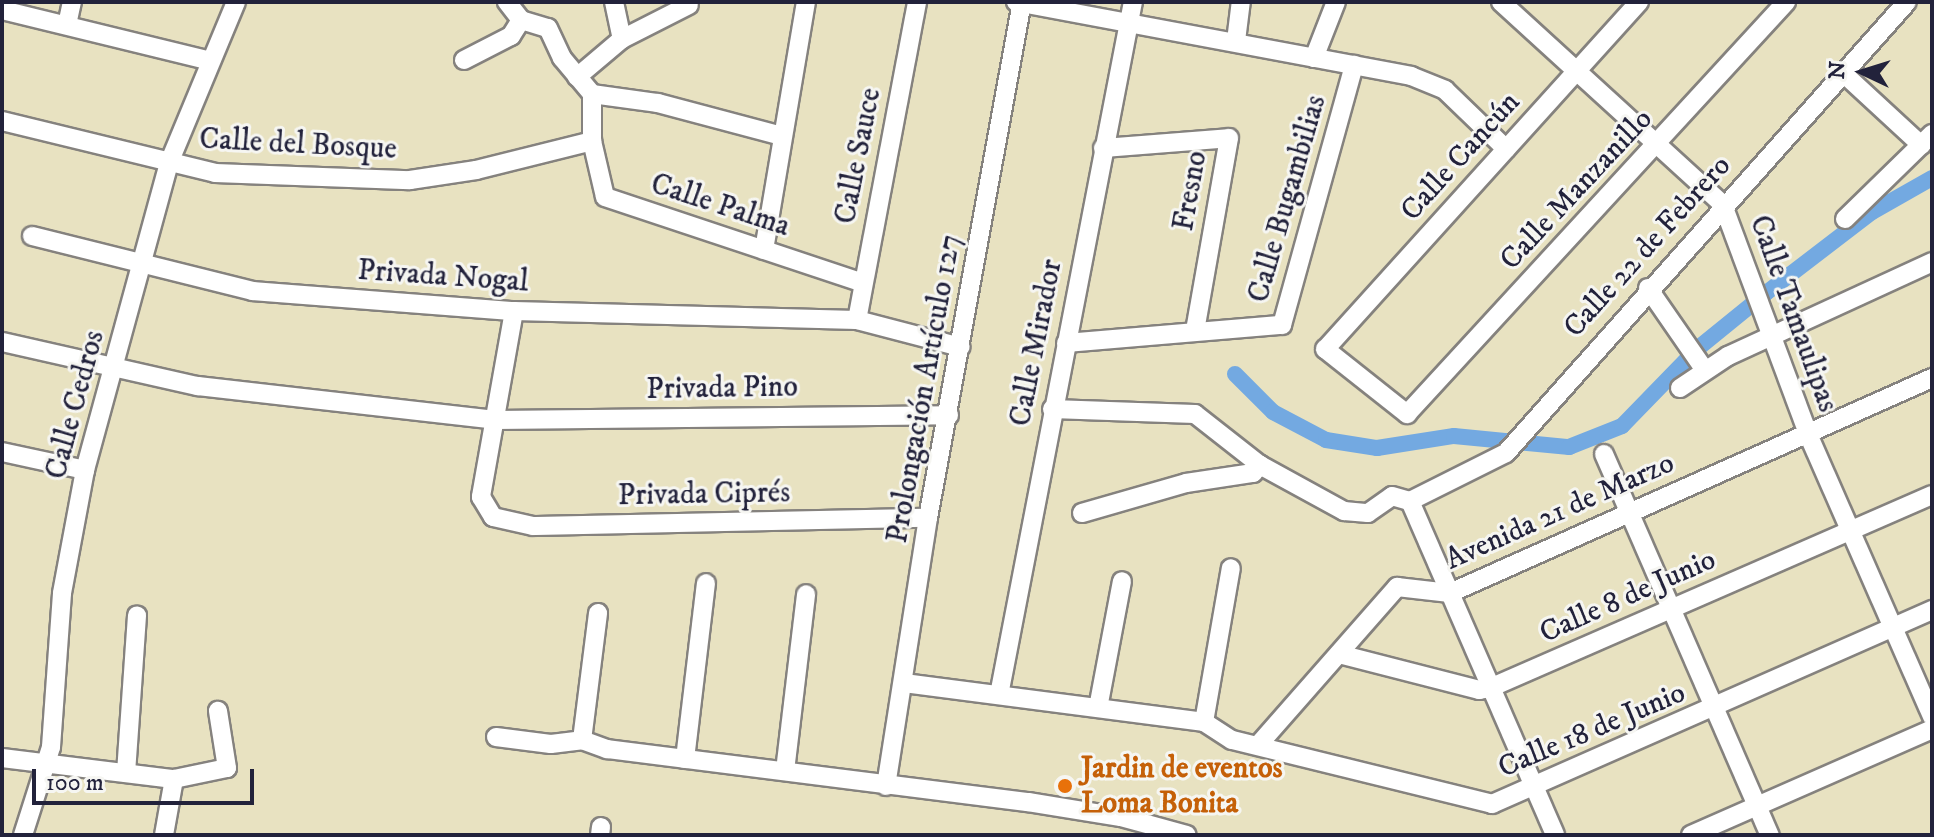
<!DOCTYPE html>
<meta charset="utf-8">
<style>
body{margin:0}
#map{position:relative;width:1934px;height:837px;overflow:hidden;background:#e8e2c1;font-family:"IM FELL DW Pica",serif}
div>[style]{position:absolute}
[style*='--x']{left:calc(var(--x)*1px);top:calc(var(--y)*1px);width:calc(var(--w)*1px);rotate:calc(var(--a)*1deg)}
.canal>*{height:16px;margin:-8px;padding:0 8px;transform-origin:8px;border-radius:8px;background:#73a9e1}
.roads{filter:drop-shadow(2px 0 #85827e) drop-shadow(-2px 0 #85827e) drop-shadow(0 2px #85827e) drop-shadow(0 -2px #85827e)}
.minor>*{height:18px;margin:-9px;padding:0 9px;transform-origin:9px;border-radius:9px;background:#fff}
.dots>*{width:22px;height:22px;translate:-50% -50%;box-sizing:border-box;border:4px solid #f6f6f2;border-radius:50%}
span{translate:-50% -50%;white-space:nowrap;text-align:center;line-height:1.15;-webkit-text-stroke:6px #f6f6f2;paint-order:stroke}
.street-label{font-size:30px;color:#22223b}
.food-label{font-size:30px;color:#c56008;font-weight:700}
.left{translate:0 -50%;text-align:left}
.frame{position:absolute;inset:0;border:4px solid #22223b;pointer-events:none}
.north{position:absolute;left:1822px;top:32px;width:80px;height:80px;-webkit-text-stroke:6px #f6f6f2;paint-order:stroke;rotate:274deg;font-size:22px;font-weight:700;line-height:32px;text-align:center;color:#22223b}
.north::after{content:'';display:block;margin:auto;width:28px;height:36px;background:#22223b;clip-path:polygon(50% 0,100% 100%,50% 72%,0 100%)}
.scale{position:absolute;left:32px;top:769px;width:222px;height:36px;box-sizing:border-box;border:4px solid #22223b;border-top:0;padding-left:10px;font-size:24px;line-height:28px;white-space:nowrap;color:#22223b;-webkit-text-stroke:6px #f6f6f2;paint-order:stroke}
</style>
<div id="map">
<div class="canal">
<div style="--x:1235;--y:374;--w:54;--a:45"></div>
<div style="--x:1273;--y:412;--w:60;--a:27.8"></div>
<div style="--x:1326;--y:440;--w:52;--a:8.9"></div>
<div style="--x:1377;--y:448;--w:78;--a:-8.9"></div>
<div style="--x:1454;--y:436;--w:116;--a:5.5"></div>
<div style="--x:1569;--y:447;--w:57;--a:-21.6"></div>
<div style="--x:1622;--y:426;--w:107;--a:-45.8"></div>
<div style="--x:1697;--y:349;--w:89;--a:-39.1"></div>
<div style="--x:1766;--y:293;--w:133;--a:-37.4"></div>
<div style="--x:1872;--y:212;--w:69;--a:-29.5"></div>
</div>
<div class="roads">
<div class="minor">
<div style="--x:507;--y:2;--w:23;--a:52"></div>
<div style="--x:521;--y:20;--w:28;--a:17"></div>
<div style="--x:548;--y:28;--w:33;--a:65"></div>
<div style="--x:562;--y:58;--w:47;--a:50.2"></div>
<div style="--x:592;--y:94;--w:47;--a:90"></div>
<div style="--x:592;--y:141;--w:57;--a:76.9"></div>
<div style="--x:605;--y:197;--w:272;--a:18.4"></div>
<div style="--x:614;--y:2;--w:38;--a:78"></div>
<div style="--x:1016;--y:2;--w:402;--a:10.6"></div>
<div style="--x:1411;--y:76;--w:37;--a:22"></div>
<div style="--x:1445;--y:90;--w:85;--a:44"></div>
<div style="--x:1501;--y:2;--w:301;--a:42.4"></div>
<div style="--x:1723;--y:205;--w:244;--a:69.6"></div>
<div style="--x:1808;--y:434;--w:309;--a:66.3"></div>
<div style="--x:1639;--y:2;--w:468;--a:132.1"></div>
<div style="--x:1325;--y:349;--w:105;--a:38.4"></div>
<div style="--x:1407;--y:414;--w:560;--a:-47.39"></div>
<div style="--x:2;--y:10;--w:215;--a:13.7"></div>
<div style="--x:67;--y:25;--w:24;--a:-78"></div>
<div style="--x:1236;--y:41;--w:39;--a:-83"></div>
<div style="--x:1314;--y:58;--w:60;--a:-68.6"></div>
<div style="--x:464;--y:60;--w:53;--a:-27.1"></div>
<div style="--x:511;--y:36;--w:19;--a:-58"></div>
<div style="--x:1842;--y:72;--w:108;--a:42.7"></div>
<div style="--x:577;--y:77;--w:59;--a:-40.2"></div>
<div style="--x:622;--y:39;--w:75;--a:-26.9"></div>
<div style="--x:592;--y:94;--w:67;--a:7.8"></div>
<div style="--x:658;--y:103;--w:128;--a:14.9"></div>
<div style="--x:2;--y:121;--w:219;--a:13.7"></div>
<div style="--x:215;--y:173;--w:195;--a:2.1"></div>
<div style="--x:410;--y:180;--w:67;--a:-8.6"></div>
<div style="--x:476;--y:170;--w:120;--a:-14"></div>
<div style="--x:1103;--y:148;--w:126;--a:-4.5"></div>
<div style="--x:1229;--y:138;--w:195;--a:100"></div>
<div style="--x:1845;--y:219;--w:122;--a:-44.3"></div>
<div style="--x:32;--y:236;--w:227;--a:14"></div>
<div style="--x:252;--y:291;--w:263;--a:4.4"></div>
<div style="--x:514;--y:311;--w:343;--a:1.5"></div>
<div style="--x:857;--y:320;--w:107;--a:14.6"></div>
<div style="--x:764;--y:250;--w:252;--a:-80.4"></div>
<div style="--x:1648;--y:288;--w:98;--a:55.3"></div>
<div style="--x:514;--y:311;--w:189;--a:100.1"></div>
<div style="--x:481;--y:497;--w:23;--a:59"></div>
<div style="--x:493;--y:517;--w:41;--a:12.7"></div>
<div style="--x:533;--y:526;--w:395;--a:-1.2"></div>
<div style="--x:857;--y:320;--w:324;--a:-79.3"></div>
<div style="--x:2;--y:342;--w:201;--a:12.7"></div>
<div style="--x:198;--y:386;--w:299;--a:6.5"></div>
<div style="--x:495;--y:420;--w:454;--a:-0.6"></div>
<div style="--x:1066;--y:343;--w:217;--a:-4.8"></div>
<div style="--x:1282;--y:325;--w:270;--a:-74.5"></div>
<div style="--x:1680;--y:388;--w:58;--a:-33.7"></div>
<div style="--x:1728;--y:356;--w:225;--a:-24.7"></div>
<div style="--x:1052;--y:409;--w:143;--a:2"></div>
<div style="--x:1195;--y:414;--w:83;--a:38.1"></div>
<div style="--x:1260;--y:465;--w:96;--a:28.7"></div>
<div style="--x:1344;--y:511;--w:24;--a:5"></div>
<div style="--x:1368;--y:513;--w:29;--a:-35"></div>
<div style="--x:1392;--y:496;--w:19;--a:16"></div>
<div style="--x:2;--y:452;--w:85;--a:12.2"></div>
<div style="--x:1604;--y:454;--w:416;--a:66.5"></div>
<div style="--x:1410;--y:501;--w:107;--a:-26.6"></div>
<div style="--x:1506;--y:453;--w:603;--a:-48.36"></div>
<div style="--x:1410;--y:501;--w:364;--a:66.5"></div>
<div style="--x:1082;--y:513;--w:108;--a:-16.1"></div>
<div style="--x:1186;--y:483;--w:68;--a:-8.5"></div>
<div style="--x:1253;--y:473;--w:11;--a:-49"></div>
<div style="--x:1339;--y:654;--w:145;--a:14.4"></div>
<div style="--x:1479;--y:690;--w:11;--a:-10"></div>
<div style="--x:1490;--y:688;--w:482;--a:-23.6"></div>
<div style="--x:904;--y:683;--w:303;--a:7.4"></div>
<div style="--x:1204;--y:722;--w:33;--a:33"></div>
<div style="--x:1232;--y:740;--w:268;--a:13.8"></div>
<div style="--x:1492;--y:804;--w:481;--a:-23.8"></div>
<div style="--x:999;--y:695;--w:706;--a:-79.06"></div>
<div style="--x:1098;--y:708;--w:129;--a:-79.3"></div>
<div style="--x:1204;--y:722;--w:156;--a:-80.1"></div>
<div style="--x:496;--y:737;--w:55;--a:7.3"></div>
<div style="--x:551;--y:744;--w:31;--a:-7"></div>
<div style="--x:582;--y:740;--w:27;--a:20"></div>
<div style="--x:607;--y:749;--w:424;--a:7.2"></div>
<div style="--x:1028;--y:802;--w:94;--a:9.2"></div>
<div style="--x:1121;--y:817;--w:68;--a:15.3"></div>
<div style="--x:582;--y:740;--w:128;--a:-82.8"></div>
<div style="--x:1260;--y:743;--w:208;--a:-48.7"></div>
<div style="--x:1397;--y:587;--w:53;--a:6.5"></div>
<div style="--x:1450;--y:593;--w:528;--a:-24.04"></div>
<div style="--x:2;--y:758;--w:173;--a:7"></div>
<div style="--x:174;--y:779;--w:54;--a:-11.7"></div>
<div style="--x:227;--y:768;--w:58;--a:-99"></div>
<div style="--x:685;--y:759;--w:177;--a:-83.2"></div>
<div style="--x:785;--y:771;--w:178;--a:-83.2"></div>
<div style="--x:126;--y:773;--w:158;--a:-86"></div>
<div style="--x:886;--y:786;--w:271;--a:-81.1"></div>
<div style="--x:928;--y:518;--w:524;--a:-79.68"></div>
<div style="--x:23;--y:835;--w:92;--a:-72.3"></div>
<div style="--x:51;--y:747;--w:154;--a:-85.9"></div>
<div style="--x:62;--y:593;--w:125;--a:-79.4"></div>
<div style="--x:85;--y:470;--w:318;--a:-74.7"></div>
<div style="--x:169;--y:163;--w:174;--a:-67.4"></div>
<div style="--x:164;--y:835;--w:57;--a:-79.9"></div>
<div style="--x:600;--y:835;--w:8;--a:-83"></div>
<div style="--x:1691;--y:835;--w:263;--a:-23.7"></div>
</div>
</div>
<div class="dots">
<div style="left:1065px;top:786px;background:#e8710a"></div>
</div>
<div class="street-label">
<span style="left:298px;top:145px;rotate:3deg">Calle del Bosque</span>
<span style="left:859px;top:156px;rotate:-79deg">Calle Sauce</span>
<span style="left:1461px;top:157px;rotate:-48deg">Calle Cancún</span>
<span style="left:1577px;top:190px;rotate:-47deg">Calle Manzanillo</span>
<span style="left:1191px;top:191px;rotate:-80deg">Fresno</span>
<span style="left:1288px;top:199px;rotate:-74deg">Calle Bugambilias</span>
<span style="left:720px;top:206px;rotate:18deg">Calle Palma</span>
<span style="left:1648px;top:247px;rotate:-48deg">Calle 22 de Febrero</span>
<span style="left:443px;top:277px;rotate:4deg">Privada Nogal</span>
<span style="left:1793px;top:314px;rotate:70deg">Calle Tamaulipas</span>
<span style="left:1037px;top:343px;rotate:-79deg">Calle Mirador</span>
<span style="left:722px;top:389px;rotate:-1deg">Privada Pino</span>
<span style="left:925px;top:389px;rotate:-80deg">Prolongación Artículo 127</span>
<span style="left:76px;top:405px;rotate:-75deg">Calle Cedros</span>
<span style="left:704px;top:495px;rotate:-1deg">Privada Ciprés</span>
<span style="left:1560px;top:512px;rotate:-24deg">Avenida 21 de Marzo</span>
<span style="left:1628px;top:597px;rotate:-24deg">Calle 8 de Junio</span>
<span style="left:1592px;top:731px;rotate:-23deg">Calle 18 de Junio</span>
</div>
<div class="food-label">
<span class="left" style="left:1081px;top:786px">Jardin de eventos<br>Loma Bonita</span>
</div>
<div class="frame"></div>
<div class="north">N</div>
<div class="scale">100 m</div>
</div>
